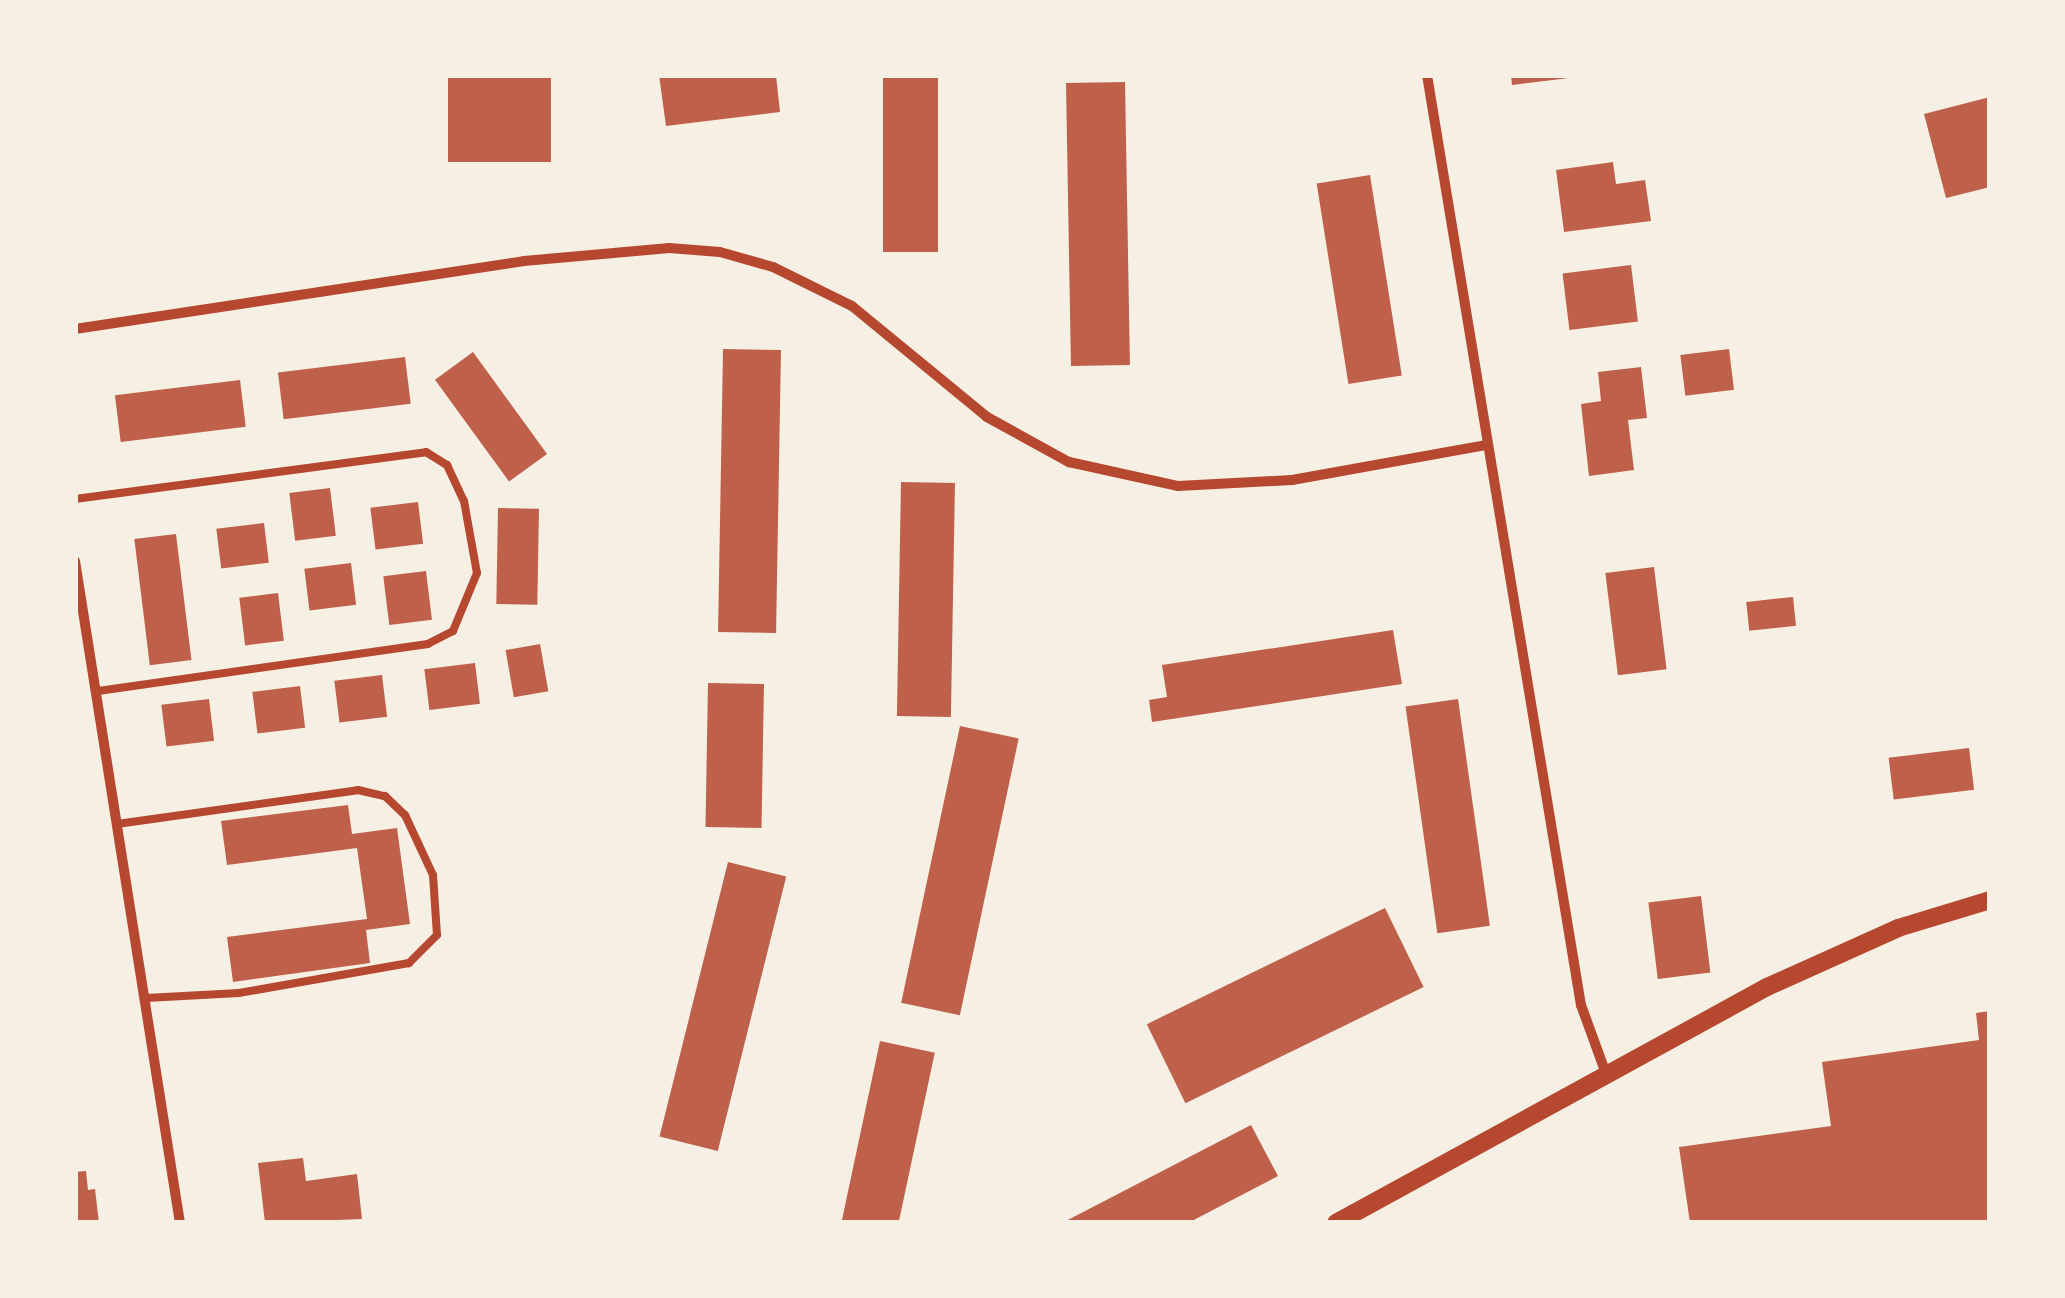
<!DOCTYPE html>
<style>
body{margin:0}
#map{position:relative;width:2065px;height:1298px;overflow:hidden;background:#f6efe4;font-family:"PT Sans",sans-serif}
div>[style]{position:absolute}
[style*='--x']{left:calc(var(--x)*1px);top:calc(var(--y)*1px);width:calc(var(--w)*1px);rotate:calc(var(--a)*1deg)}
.building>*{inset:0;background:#bf614a;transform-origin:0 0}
.service>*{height:8px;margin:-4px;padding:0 4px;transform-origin:4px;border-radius:4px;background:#b5482f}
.minor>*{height:10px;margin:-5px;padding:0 5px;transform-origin:5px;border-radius:5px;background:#b5482f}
.tertiary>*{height:18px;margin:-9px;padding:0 9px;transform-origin:9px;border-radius:9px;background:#b5482f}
span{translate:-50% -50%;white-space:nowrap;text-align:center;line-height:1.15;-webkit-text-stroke:8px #f6efe4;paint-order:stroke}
.frame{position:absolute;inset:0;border:78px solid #f6efe4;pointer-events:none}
</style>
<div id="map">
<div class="building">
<div style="left:448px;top:75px;width:103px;height:87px"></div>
<div style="clip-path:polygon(659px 75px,776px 75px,780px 112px,666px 126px)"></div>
<div style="left:883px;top:75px;width:55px;height:177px"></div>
<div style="clip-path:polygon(1511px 75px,1577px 75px,1577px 77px,1512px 85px)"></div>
<div style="left:1125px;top:82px;width:283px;height:59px;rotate:89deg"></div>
<div style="clip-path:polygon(1990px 97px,1990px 187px,1946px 198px,1924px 114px)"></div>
<div style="clip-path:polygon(1613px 162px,1616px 184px,1645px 180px,1651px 221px,1564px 232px,1556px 170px)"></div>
<div style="left:1370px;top:175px;width:203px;height:54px;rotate:81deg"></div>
<div style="left:1631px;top:265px;width:57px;height:69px;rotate:83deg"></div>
<div style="left:723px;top:349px;width:58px;height:283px;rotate:1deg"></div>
<div style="left:1729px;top:349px;width:41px;height:49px;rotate:83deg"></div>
<div style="left:473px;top:352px;width:126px;height:47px;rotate:54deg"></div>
<div style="left:405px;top:357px;width:47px;height:128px;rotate:83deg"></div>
<div style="clip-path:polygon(1641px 367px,1647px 418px,1628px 420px,1634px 470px,1589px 476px,1581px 404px,1601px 401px,1598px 372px)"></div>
<div style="left:240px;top:380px;width:47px;height:126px;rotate:83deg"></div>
<div style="left:901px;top:482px;width:54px;height:234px;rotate:1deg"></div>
<div style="left:330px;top:488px;width:48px;height:41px;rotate:83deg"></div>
<div style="left:418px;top:502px;width:42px;height:48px;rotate:83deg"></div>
<div style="left:498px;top:508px;width:41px;height:96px;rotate:1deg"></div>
<div style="left:264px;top:523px;width:40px;height:48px;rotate:83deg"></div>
<div style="left:176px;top:534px;width:127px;height:42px;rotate:83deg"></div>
<div style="left:351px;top:563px;width:42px;height:47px;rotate:83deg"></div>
<div style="left:1654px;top:567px;width:103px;height:49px;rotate:83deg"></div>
<div style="left:426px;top:571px;width:49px;height:43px;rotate:83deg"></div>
<div style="left:278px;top:593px;width:48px;height:39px;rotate:83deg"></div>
<div style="left:1793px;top:597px;width:29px;height:47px;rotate:84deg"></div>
<div style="clip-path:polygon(1393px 630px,1402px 684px,1152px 722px,1149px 700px,1167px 697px,1162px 665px)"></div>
<div style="left:540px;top:644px;width:48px;height:35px;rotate:80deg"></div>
<div style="left:475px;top:663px;width:41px;height:51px;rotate:83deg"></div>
<div style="left:382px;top:675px;width:42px;height:48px;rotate:83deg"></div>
<div style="left:708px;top:683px;width:56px;height:144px;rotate:1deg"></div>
<div style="left:300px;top:686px;width:42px;height:48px;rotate:83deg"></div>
<div style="left:209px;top:699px;width:42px;height:48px;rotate:83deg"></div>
<div style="left:1458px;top:699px;width:229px;height:53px;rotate:82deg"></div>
<div style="left:960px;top:726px;width:60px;height:283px;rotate:12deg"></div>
<div style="left:1969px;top:748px;width:42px;height:81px;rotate:83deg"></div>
<div style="clip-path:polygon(348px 805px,352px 834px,397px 828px,410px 924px,366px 930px,370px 963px,233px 982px,227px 937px,367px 919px,357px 848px,227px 865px,221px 821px)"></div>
<div style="left:728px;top:862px;width:60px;height:283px;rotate:14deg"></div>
<div style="left:1701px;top:896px;width:77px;height:53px;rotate:83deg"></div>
<div style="left:1385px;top:908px;width:88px;height:265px;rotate:64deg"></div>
<div style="clip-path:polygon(1990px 1011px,1990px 1223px,1690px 1223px,1679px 1147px,1831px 1126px,1822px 1062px,1979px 1040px,1976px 1013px)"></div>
<div style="left:880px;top:1041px;width:56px;height:187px;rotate:12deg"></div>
<div style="clip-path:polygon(1251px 1125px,1278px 1176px,1188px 1223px,1062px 1223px)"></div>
<div style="clip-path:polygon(303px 1158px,306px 1181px,357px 1174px,362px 1219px,265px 1223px,258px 1163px)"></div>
<div style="clip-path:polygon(86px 1171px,88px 1190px,95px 1189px,99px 1223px,75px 1223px,75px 1172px)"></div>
</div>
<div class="service">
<div style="--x:75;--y:499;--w:354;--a:-7.6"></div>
<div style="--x:426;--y:452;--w:25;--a:32"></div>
<div style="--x:447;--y:465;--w:40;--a:65"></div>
<div style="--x:464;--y:501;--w:73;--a:79.8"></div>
<div style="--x:477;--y:573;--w:63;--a:112.5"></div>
<div style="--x:453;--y:631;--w:28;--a:153"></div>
<div style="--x:428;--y:644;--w:335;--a:171.9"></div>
<div style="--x:117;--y:824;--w:243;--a:-8"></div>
<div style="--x:358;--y:790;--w:28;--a:13"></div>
<div style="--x:385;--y:796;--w:28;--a:44"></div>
<div style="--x:405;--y:815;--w:66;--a:65"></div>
<div style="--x:433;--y:875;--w:60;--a:86.2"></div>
<div style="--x:437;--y:935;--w:40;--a:135"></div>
<div style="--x:409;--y:963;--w:173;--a:170"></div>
<div style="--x:239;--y:993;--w:93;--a:176.9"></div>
</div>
<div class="minor">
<div style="--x:1427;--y:75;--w:943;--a:80.6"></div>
<div style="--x:1581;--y:1005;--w:70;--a:70"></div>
<div style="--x:75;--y:329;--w:454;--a:-8.6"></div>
<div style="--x:524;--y:261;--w:146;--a:-5.1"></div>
<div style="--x:669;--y:248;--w:51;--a:4.5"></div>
<div style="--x:720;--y:252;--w:55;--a:15.8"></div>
<div style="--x:773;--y:267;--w:88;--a:26.3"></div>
<div style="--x:852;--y:306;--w:175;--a:39.4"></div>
<div style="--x:987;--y:417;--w:94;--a:28.8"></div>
<div style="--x:1069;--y:462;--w:112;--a:12.4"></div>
<div style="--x:1178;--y:486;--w:114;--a:-3"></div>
<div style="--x:1292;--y:480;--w:198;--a:-10.2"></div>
<div style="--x:75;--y:561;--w:670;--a:80.99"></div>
</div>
<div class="tertiary">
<div style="--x:1336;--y:1223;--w:491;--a:-28.7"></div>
<div style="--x:1767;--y:987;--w:144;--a:-24.2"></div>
<div style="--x:1898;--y:928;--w:96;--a:-16.9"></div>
</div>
<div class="frame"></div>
</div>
